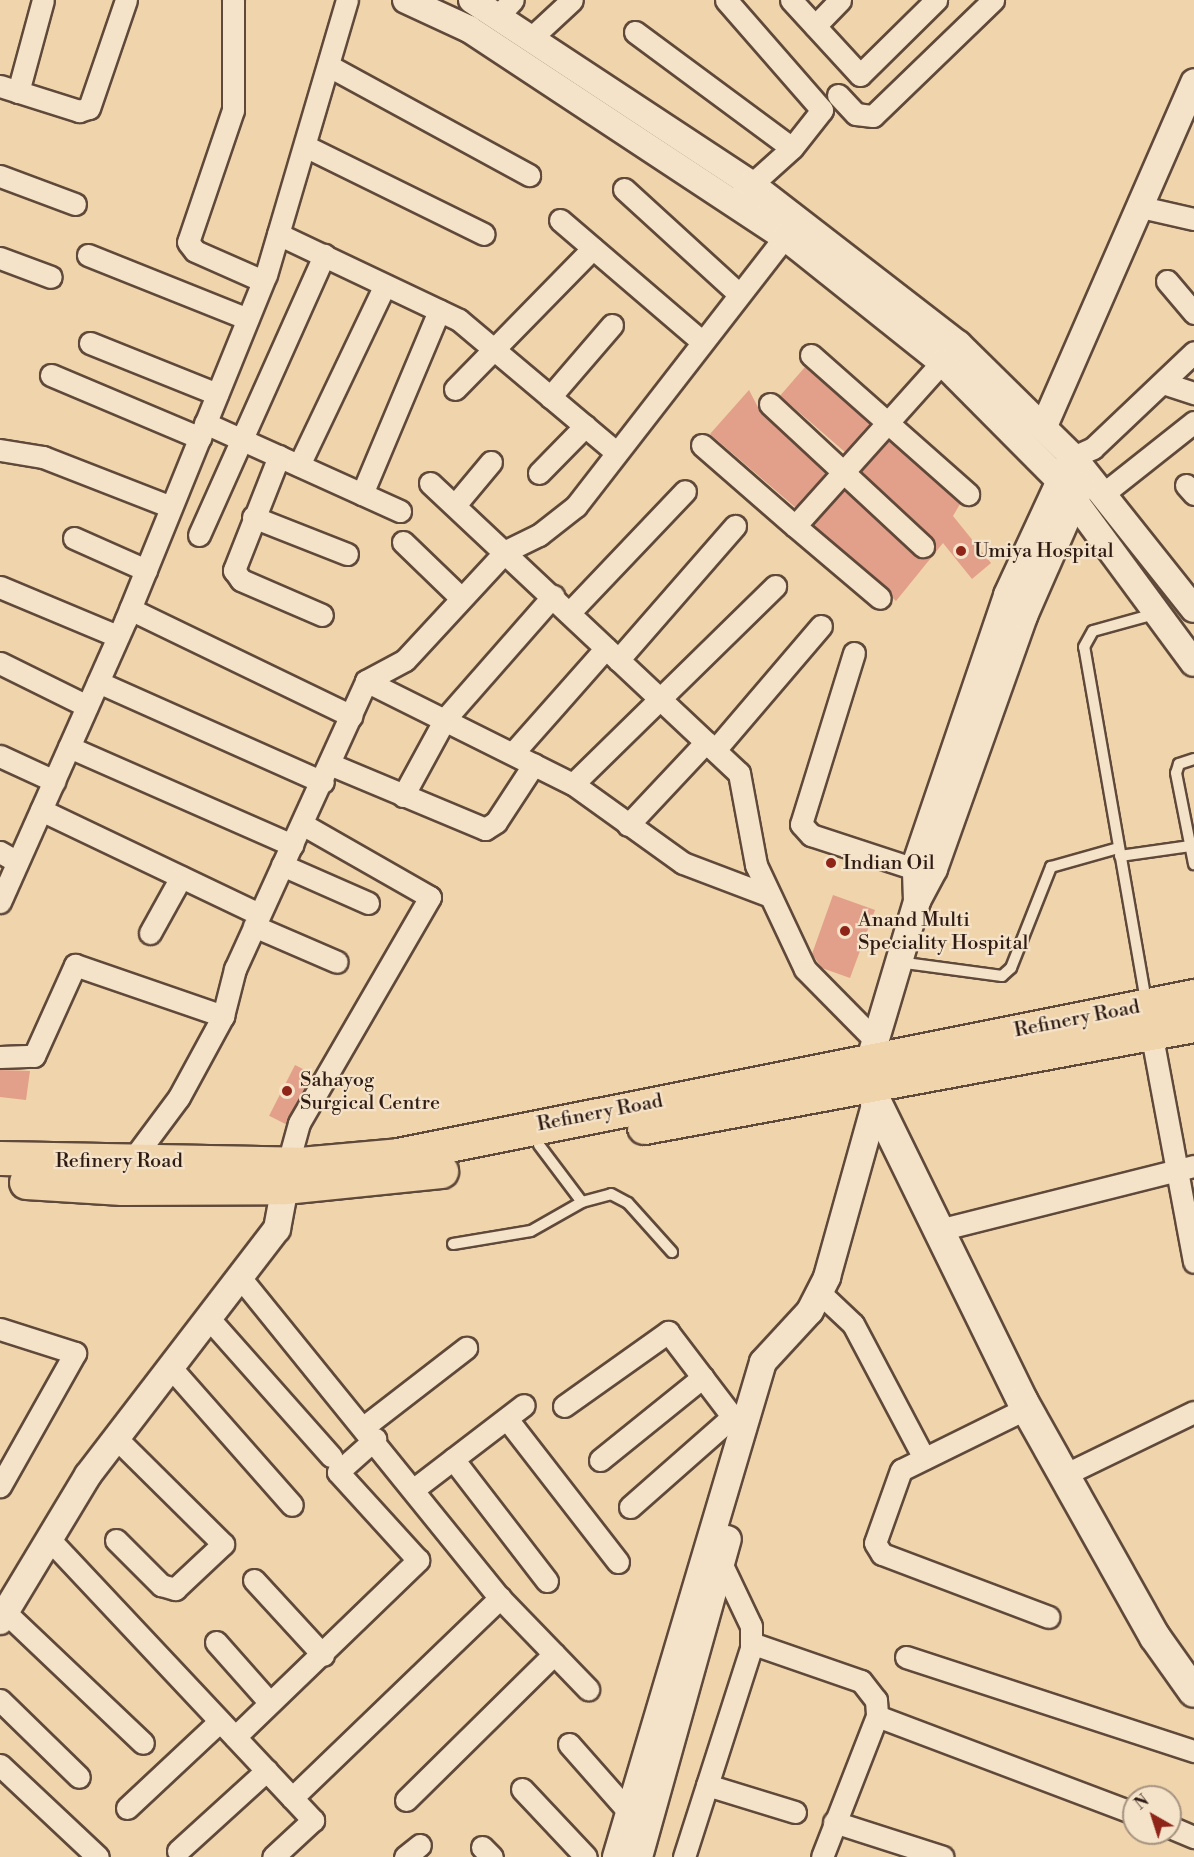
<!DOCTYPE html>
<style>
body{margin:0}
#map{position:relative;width:1194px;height:1857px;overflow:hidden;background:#f0d4ac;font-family:"Libre Bodoni",serif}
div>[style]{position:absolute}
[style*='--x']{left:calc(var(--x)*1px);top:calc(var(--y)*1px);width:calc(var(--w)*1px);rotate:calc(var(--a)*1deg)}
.building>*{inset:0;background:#e29f8a;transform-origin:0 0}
.roads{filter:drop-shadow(2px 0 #5f493a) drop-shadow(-2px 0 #5f493a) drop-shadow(0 2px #5f493a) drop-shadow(0 -2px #5f493a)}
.service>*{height:10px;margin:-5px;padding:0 5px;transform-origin:5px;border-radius:5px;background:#f5e3c9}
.minor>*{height:21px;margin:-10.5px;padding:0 10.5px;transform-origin:10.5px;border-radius:10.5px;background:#f5e3c9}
.tertiary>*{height:26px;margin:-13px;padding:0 13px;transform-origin:13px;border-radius:13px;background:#f5e3c9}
.secondary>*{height:30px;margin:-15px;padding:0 15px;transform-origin:15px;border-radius:15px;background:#f5e3c9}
.primary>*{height:33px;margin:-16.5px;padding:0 16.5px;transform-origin:16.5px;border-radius:16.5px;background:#f0d4ac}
.dots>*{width:16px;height:16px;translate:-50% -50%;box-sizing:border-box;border:3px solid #f5e3c9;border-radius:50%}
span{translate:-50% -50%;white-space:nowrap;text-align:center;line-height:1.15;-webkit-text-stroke:4.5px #f5e3c9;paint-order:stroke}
.poi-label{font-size:20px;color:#2f1b14}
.left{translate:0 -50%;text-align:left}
.street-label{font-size:20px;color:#2f1b14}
.north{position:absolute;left:1122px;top:1785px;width:60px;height:60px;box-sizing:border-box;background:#f5e3c9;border:2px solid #a69381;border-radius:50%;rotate:321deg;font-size:16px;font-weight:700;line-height:24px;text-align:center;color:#2f1b14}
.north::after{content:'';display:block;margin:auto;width:21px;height:27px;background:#8f2418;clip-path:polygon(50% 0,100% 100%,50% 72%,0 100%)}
</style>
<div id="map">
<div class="building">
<div style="left:805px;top:367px;width:86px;height:38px;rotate:41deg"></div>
<div style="clip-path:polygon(749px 390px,761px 413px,826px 473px,795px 507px,710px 434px)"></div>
<div style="clip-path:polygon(889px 441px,960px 504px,953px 516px,991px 563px,972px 579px,943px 543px,896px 601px,813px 525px,844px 490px,914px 555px,933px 554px,932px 537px,861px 471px)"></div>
<div style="clip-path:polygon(833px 895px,875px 910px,850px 978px,822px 968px,812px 954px)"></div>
<div style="left:295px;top:1065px;width:20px;height:57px;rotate:27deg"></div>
<div style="clip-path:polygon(0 1070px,30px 1071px,26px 1100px,0 1097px)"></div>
</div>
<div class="roads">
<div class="service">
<div style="--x:1194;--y:759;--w:16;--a:162"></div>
<div style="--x:1179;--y:764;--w:9;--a:108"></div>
<div style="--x:1176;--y:773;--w:93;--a:78.8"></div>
<div style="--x:1120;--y:856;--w:71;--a:-8.1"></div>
<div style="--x:898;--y:962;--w:105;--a:7.7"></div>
<div style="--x:1002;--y:976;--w:12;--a:-42"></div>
<div style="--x:1011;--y:968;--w:109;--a:-68.4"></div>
<div style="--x:1051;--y:867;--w:70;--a:-15.8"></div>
<div style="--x:1146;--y:1001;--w:359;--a:-99.9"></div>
<div style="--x:1084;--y:647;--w:18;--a:-61"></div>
<div style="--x:1093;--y:631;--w:67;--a:-15.5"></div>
<div style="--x:539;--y:1145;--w:71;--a:53"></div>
<div style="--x:582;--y:1202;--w:30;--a:-15"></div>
<div style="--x:611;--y:1194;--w:19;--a:28"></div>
<div style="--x:628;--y:1203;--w:66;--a:48.1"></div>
<div style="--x:453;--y:1244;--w:79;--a:-9.5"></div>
<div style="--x:531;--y:1231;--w:59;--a:-29.6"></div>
</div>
<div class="minor">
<div style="--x:233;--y:0;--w:110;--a:90"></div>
<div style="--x:233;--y:110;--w:139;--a:108.8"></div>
<div style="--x:188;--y:242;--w:11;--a:52"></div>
<div style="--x:195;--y:251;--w:74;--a:23.8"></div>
<div style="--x:726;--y:0;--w:146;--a:48.9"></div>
<div style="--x:822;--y:110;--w:48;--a:128.3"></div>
<div style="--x:792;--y:148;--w:69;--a:138"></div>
<div style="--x:791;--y:0;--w:102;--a:47.4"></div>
<div style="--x:860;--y:75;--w:107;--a:-44.6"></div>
<div style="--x:497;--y:17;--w:23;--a:-47"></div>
<div style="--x:815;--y:26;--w:36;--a:-46"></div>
<div style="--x:635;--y:32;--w:195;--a:36.5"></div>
<div style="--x:530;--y:39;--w:57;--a:-42.9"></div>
<div style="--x:329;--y:66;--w:228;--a:28.6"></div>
<div style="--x:0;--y:86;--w:83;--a:17.6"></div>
<div style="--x:79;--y:111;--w:10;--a:-17"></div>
<div style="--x:89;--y:108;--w:114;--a:-71.1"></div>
<div style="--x:18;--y:92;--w:95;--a:-74.8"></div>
<div style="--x:838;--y:95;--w:26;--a:47"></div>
<div style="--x:856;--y:114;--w:17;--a:7"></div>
<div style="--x:873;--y:116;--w:167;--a:-44"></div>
<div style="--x:305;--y:146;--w:199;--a:26.2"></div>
<div style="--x:0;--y:176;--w:80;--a:20.5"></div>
<div style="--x:624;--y:189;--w:156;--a:42.4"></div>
<div style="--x:1141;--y:207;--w:54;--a:12.8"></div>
<div style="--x:560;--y:220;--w:186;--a:40.6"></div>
<div style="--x:278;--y:234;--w:200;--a:25.4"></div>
<div style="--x:459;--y:320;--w:205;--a:40.1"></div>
<div style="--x:88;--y:255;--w:172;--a:21.8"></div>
<div style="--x:0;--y:258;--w:54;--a:20.4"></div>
<div style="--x:1167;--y:281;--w:42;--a:49.8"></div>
<div style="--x:90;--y:343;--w:137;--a:21.9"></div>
<div style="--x:811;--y:355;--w:210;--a:41.5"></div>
<div style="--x:51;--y:375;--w:162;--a:22.9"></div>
<div style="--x:1163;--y:383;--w:33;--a:18"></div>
<div style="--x:455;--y:389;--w:197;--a:-45.6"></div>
<div style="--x:550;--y:397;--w:95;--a:-49.3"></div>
<div style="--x:770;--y:404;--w:209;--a:42.9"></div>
<div style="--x:205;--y:423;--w:214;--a:24.3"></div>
<div style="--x:702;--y:445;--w:123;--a:41.1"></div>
<div style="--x:795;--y:526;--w:235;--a:-48.1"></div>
<div style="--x:0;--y:450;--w:44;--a:9.2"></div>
<div style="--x:43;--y:457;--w:137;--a:21.3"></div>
<div style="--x:279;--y:456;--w:123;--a:111.5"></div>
<div style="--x:234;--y:570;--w:12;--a:55"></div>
<div style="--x:241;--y:580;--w:88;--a:23.4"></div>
<div style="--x:1073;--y:457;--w:22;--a:-24"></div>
<div style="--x:1093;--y:448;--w:139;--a:-43.5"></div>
<div style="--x:299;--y:465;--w:199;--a:-64.5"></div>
<div style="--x:539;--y:473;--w:66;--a:-45.6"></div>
<div style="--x:430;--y:483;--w:424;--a:43.2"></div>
<div style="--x:739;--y:773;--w:94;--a:79.5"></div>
<div style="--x:756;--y:865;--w:115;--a:64.8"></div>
<div style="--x:805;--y:969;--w:95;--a:45.4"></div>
<div style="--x:1186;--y:485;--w:12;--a:48"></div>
<div style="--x:362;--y:494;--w:199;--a:-67.2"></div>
<div style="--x:1103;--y:494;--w:116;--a:-38.4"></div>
<div style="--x:455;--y:505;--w:56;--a:-50.1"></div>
<div style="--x:253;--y:517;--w:101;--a:21.5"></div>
<div style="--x:795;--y:526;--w:111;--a:40.3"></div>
<div style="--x:199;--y:535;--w:307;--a:-65.9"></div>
<div style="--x:74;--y:538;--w:79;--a:24"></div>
<div style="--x:403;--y:542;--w:79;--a:44"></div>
<div style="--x:0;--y:587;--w:127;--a:22.7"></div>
<div style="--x:130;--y:609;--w:246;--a:25.8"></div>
<div style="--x:569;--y:613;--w:168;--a:-46.4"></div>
<div style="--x:854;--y:653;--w:179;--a:107.2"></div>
<div style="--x:801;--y:824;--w:15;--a:48"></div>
<div style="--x:811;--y:835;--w:109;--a:18.1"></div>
<div style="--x:618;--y:660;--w:178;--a:-48.9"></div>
<div style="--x:0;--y:663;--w:97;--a:26.3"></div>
<div style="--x:366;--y:681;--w:231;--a:26.5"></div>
<div style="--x:573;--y:784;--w:135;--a:35.7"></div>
<div style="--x:683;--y:863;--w:93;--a:20.8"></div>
<div style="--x:98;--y:682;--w:246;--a:24"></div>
<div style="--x:69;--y:747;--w:244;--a:23.7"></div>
<div style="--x:715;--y:750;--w:163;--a:-49.5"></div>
<div style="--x:513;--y:753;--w:140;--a:-48.5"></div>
<div style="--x:0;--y:756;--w:60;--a:24.8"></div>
<div style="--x:332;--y:765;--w:166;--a:22.7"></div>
<div style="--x:485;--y:829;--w:13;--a:-32"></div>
<div style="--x:496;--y:822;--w:69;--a:-56.8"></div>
<div style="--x:573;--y:784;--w:283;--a:-44.4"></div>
<div style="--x:403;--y:796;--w:88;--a:-61.4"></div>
<div style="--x:445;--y:719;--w:164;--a:-48.7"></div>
<div style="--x:41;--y:810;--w:242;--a:25.5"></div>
<div style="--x:628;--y:825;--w:114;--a:-46.8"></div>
<div style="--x:0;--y:852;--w:20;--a:30"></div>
<div style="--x:282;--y:865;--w:94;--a:23.8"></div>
<div style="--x:0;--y:902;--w:310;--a:-66"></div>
<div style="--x:126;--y:619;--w:371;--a:-67.9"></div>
<div style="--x:266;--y:275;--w:287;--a:-73.6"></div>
<div style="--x:254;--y:926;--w:90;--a:23.4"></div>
<div style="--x:150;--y:933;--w:64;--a:-61"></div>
<div style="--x:1149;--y:1021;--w:245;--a:79.4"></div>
<div style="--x:0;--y:1057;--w:34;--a:-2"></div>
<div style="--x:34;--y:1056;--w:100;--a:-65.7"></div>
<div style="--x:75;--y:965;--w:157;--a:19"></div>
<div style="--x:288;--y:1163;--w:41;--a:-74.6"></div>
<div style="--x:299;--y:1123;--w:261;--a:-59.9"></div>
<div style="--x:430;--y:897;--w:147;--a:-150.3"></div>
<div style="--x:127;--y:1167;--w:87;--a:-53.4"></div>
<div style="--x:179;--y:1097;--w:92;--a:-61.5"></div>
<div style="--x:223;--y:1016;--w:49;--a:-75.7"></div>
<div style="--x:235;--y:969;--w:316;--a:-65.5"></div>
<div style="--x:366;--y:681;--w:44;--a:-28.3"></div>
<div style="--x:405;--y:660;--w:149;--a:-47.2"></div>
<div style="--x:506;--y:551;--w:37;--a:-26"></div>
<div style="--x:539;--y:535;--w:47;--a:-38.1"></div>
<div style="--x:576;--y:506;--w:341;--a:-52.2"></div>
<div style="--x:939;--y:1230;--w:263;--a:-14.1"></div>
<div style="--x:243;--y:1281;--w:408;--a:51"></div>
<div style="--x:500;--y:1598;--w:127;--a:46"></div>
<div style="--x:820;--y:1293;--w:45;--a:43.2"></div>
<div style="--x:853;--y:1324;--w:152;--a:62.1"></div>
<div style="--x:211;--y:1321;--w:181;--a:48.4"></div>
<div style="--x:0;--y:1329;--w:79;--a:17.7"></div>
<div style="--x:75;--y:1353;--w:153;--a:119.4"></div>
<div style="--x:172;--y:1369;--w:181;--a:48.6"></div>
<div style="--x:564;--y:1406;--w:128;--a:-35.4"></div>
<div style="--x:668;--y:1332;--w:122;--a:52.7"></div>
<div style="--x:1027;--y:1408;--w:140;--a:153.8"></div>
<div style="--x:901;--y:1470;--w:77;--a:109.6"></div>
<div style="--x:875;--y:1543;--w:13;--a:58"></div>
<div style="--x:882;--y:1554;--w:178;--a:20.7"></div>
<div style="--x:507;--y:1419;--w:181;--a:52.2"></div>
<div style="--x:365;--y:1426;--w:128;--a:-37.7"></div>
<div style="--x:453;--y:1459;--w:154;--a:52.4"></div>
<div style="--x:600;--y:1460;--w:132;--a:-38.9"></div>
<div style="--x:1064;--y:1475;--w:144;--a:-25.9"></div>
<div style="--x:414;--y:1489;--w:138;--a:-37.4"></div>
<div style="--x:630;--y:1507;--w:136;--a:-41.4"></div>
<div style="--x:49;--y:1539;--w:386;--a:46.8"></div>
<div style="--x:313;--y:1820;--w:54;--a:137.2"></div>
<div style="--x:116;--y:1540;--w:64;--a:45"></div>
<div style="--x:161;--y:1585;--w:15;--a:16"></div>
<div style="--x:175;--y:1589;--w:66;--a:-43.2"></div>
<div style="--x:223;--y:1544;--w:149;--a:-135.3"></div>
<div style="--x:254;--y:1580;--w:102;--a:47.4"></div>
<div style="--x:5;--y:1612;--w:190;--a:43.5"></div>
<div style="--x:216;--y:1642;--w:81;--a:48.5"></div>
<div style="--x:751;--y:1643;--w:116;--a:19.1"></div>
<div style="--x:861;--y:1681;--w:24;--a:52"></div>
<div style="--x:876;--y:1700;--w:16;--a:86"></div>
<div style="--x:877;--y:1716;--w:151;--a:111.3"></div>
<div style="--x:906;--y:1657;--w:303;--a:18.1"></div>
<div style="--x:0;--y:1700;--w:110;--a:44.3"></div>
<div style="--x:877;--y:1716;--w:275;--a:20.7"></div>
<div style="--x:235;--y:1737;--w:255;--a:-44"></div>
<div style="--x:418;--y:1560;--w:119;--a:-132.3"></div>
<div style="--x:338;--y:1472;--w:50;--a:-41.7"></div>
<div style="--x:569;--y:1744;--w:91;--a:48.6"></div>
<div style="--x:0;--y:1765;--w:134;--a:43.2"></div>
<div style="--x:707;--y:1785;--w:92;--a:17.1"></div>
<div style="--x:522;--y:1789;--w:93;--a:46.7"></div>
<div style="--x:292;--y:1798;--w:289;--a:-43.9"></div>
<div style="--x:406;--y:1800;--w:208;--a:-44.6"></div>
<div style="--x:127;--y:1808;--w:127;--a:-43.1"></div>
<div style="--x:834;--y:1822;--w:114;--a:17.8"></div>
<div style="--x:1170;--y:1827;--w:26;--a:23"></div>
<div style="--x:482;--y:1847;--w:14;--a:45"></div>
<div style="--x:178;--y:1851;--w:120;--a:-42.3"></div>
<div style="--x:405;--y:1857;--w:19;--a:-39"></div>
<div style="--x:684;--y:1857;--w:219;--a:-72.2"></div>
<div style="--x:751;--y:1648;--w:22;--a:-90"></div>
<div style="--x:751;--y:1626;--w:70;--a:-115.5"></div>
</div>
<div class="tertiary">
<div style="--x:406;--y:0;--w:69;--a:24.7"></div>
<div style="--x:469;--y:29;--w:378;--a:33.4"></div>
<div style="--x:785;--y:237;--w:202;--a:38.6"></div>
<div style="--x:943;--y:363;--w:165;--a:45.2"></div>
<div style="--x:1059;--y:480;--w:227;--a:53.6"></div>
<div style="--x:472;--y:0;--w:334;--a:33.4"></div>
<div style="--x:751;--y:184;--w:262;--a:37.7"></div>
<div style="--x:958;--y:344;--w:161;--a:44.5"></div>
<div style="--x:1073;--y:457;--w:194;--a:51.5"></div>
<div style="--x:1044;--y:426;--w:375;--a:-66.4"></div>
<div style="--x:917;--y:901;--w:38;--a:-92"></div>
<div style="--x:916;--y:863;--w:283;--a:-71.2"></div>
<div style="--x:1007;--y:595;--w:140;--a:-65.1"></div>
<div style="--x:870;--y:1059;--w:165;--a:-73.4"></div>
<div style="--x:917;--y:901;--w:36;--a:-62"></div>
<div style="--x:934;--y:869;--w:269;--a:-70.4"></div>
<div style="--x:1024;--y:616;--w:142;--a:-66.3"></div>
<div style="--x:0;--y:1621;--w:170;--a:-58.9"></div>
<div style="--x:88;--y:1475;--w:310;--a:-52.5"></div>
<div style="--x:277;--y:1229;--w:60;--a:-79.4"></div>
<div style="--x:616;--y:1857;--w:516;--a:-73.46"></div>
<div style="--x:763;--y:1362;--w:69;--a:-47.3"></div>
<div style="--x:810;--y:1311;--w:38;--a:-63"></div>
<div style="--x:827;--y:1277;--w:182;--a:-74.4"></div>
<div style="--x:639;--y:1857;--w:330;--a:-74.4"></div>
</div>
<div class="secondary">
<div style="--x:870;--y:1062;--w:40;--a:81.5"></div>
<div style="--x:876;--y:1102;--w:334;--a:63.9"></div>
<div style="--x:1023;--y:1402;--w:270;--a:60.7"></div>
<div style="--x:1155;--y:1637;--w:67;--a:54.7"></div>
</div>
<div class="primary">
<div style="--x:644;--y:1127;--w:559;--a:-10.51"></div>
<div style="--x:0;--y:1158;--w:300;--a:1.1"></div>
<div style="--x:300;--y:1164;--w:98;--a:-5.2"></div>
<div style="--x:398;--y:1155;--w:812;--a:-11.3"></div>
<div style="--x:26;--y:1182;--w:96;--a:3.6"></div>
<div style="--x:122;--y:1188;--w:164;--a:-0.3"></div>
<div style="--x:286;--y:1187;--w:156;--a:-5.9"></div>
</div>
</div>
<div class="dots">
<div style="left:961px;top:551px;background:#8f2418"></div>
<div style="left:831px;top:863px;background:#8f2418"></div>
<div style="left:845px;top:931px;background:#8f2418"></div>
<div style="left:287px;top:1091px;background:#8f2418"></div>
</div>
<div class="poi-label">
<span class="left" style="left:974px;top:551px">Umiya Hospital</span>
<span class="left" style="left:843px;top:863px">Indian Oil</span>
<span class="left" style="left:858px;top:932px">Anand Multi<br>Speciality Hospital</span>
<span class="left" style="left:300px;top:1092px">Sahayog<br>Surgical Centre</span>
</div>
<div class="street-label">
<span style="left:1077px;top:1019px;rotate:-11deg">Refinery Road</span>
<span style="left:600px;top:1113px;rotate:-11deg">Refinery Road</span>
<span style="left:119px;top:1161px">Refinery Road</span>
</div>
<div class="north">N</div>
</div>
